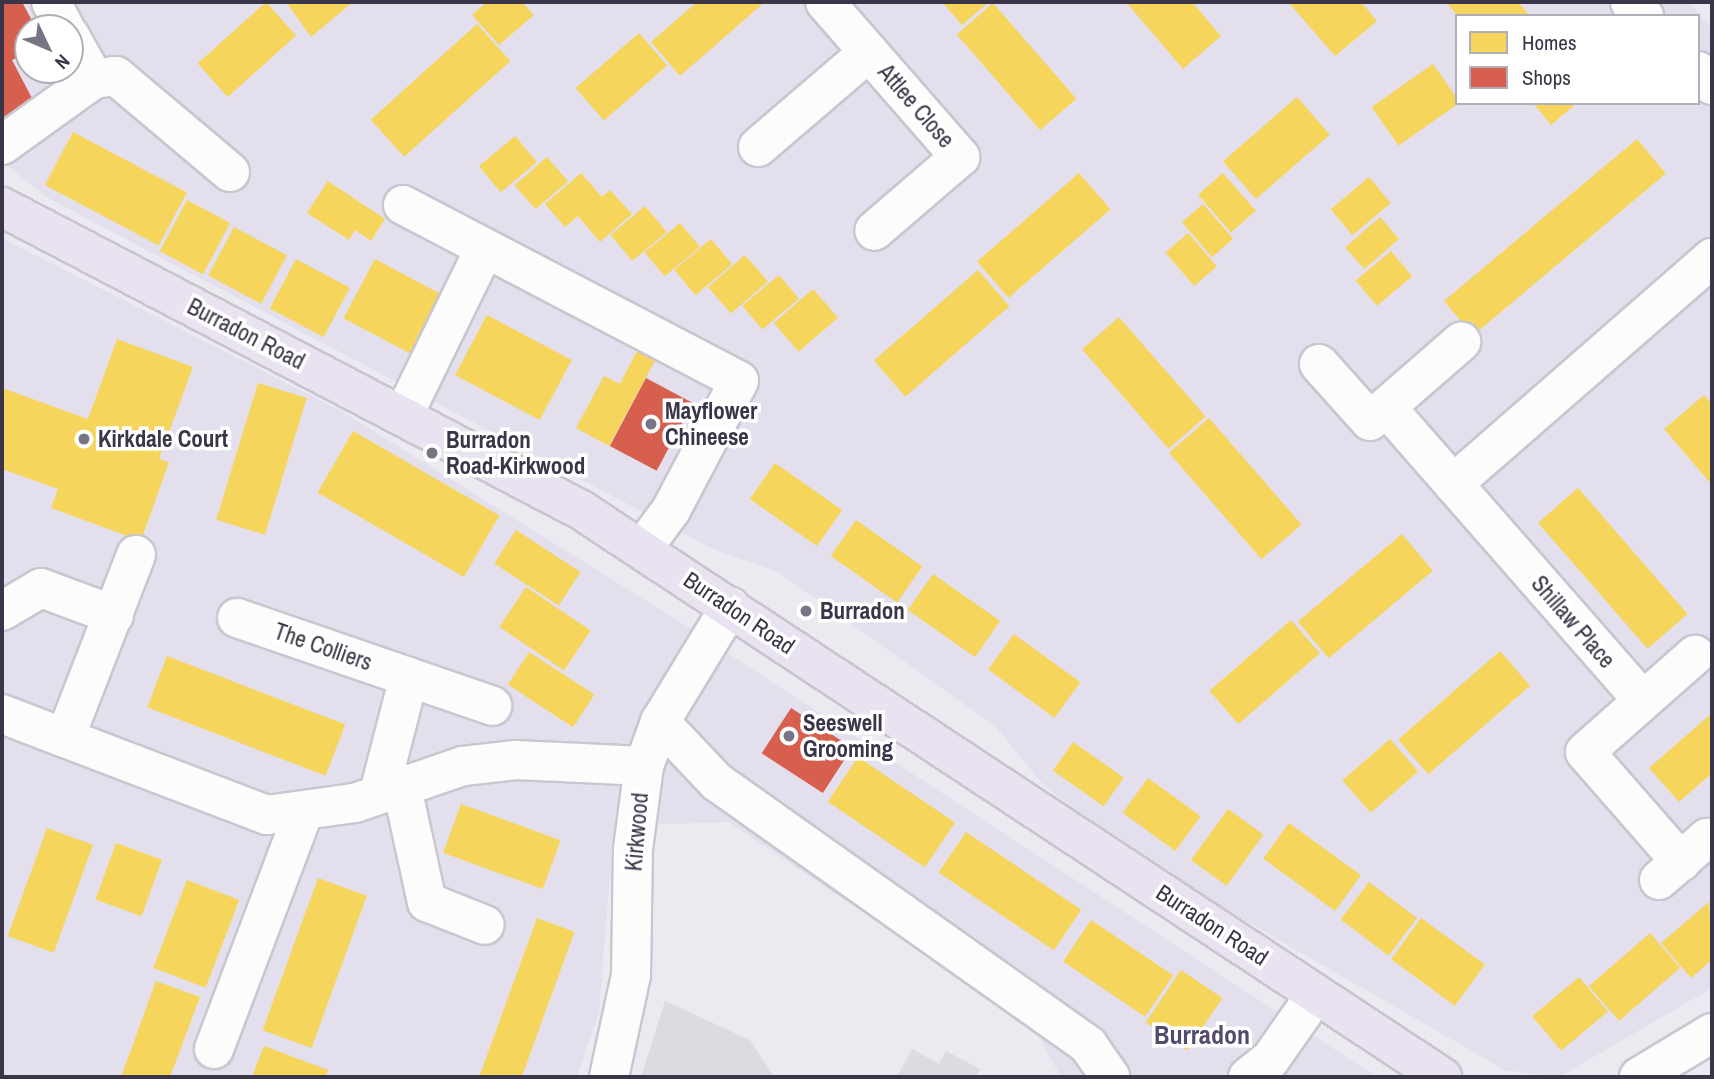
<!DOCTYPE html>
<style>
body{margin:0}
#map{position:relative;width:1714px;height:1079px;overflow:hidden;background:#eceaf0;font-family:"Archivo Narrow",sans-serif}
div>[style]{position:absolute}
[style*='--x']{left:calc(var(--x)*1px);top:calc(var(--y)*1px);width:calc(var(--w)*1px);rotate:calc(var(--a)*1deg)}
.residential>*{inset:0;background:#e3dfed}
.parking>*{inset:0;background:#dddbe2}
.homes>*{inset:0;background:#f6d55c;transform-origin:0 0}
.shops>*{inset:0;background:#d6604d;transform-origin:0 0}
.roads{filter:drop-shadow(2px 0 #c9c6d0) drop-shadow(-2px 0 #c9c6d0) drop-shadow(0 2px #c9c6d0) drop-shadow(0 -2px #c9c6d0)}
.minor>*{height:38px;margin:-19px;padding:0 19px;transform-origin:19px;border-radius:19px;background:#fcfcfd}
.major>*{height:38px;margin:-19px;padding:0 19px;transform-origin:19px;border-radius:19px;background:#e9e3f1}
.dots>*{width:19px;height:19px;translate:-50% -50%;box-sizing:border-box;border:4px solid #fff;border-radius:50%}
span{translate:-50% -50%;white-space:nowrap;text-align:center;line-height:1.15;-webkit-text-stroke:7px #fff;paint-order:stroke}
.street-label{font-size:23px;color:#3a3548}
.poi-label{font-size:23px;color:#3a3548;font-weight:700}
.left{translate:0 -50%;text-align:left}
.quarter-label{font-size:26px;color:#544b6c;font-weight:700}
.frame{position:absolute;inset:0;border:4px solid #3a3548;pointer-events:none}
.legend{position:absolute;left:1455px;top:14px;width:245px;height:91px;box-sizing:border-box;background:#fff;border:2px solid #b0aeb6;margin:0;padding:9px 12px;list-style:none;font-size:21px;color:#3a3548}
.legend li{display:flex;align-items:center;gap:14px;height:35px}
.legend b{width:35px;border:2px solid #b0aeb6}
.north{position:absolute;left:14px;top:14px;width:70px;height:70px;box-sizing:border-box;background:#fff;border:2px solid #b0aeb6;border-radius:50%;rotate:134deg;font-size:19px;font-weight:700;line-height:28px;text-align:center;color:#3a3548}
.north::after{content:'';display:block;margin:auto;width:24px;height:32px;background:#787483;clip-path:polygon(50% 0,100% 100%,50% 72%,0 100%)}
</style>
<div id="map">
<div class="residential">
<div style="clip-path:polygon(evenodd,2px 2px,1688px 2px,1712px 28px,1712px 988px,1559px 1077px,1505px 1070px,1164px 874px,1045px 787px,995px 726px,778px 572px,713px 549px,48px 198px,2px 162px,2px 2px,1457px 16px,1698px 16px,1698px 103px,1457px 103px,1457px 16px,2px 2px,28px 28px,70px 28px,70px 70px,28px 70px,28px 28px)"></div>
<div style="clip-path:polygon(2px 238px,343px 412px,677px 620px,1377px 1077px,1061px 1077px,1034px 1028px,729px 822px,614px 826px,599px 1012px,577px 1077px,2px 1077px)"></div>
</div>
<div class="parking">
<div style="clip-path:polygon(665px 1001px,750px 1040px,774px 1077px,641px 1077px)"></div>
<div style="clip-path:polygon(912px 1049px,939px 1064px,946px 1051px,980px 1069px,976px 1077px,897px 1077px)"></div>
</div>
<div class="homes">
<div style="left:266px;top:2px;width:45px;height:92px;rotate:48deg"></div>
<div style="clip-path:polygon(286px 2px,353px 2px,311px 37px)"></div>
<div style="clip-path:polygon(487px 2px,522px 2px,534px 15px,499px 45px,472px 15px)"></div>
<div style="clip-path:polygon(697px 2px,765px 2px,680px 76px,651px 42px)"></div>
<div style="clip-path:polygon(942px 2px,989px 2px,962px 25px)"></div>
<div style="clip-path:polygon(1126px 2px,1192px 2px,1221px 36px,1183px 69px)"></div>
<div style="clip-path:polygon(1288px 2px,1361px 2px,1377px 21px,1335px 56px)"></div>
<div style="clip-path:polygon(1446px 2px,1518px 2px,1530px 16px,1458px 16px)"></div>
<div style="left:993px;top:3px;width:127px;height:48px;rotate:49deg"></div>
<div style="left:477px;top:24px;width:50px;height:143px;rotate:48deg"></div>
<div style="left:639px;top:33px;width:43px;height:84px;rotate:49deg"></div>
<div style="left:1433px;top:64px;width:47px;height:75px;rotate:55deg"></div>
<div style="left:1297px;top:97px;width:50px;height:98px;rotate:49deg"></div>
<div style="clip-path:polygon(1533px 103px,1577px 103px,1551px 125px)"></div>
<div style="left:73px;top:132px;width:129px;height:60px;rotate:28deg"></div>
<div style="left:515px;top:136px;width:34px;height:47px;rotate:50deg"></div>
<div style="left:1637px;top:139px;width:45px;height:252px;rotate:50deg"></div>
<div style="left:547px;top:157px;width:32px;height:43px;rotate:49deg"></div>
<div style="clip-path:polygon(581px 173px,602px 197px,610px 190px,632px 214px,600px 242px,578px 216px,565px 227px,545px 204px)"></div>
<div style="left:1079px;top:173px;width:48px;height:135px;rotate:49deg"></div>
<div style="left:1223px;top:173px;width:50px;height:33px;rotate:49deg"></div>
<div style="left:1369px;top:177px;width:34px;height:50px;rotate:50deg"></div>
<div style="clip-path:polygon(328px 181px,385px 219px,371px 241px,355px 230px,349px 240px,307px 213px)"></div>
<div style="left:187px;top:200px;width:49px;height:58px;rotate:28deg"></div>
<div style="left:1203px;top:204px;width:46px;height:28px;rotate:49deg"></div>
<div style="left:645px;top:206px;width:34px;height:45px;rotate:50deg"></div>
<div style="left:1380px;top:217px;width:29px;height:46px;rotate:49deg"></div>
<div style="left:680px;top:223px;width:31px;height:46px;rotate:50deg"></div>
<div style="left:234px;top:227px;width:60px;height:55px;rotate:28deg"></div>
<div style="left:1188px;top:233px;width:44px;height:30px;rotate:49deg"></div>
<div style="left:711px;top:239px;width:33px;height:48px;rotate:50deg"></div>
<div style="left:1391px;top:251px;width:33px;height:46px;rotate:50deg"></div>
<div style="left:745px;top:255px;width:35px;height:49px;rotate:49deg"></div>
<div style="left:296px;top:259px;width:61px;height:56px;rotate:28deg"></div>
<div style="left:375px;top:259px;width:77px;height:67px;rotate:28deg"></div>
<div style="left:978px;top:270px;width:48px;height:138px;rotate:49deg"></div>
<div style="left:779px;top:275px;width:31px;height:48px;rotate:50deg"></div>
<div style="left:813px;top:289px;width:38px;height:52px;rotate:49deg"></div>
<div style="left:487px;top:315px;width:96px;height:68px;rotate:28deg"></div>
<div style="left:1119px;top:317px;width:132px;height:49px;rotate:49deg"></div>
<div style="clip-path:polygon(117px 339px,193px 367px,159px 459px,169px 462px,141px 541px,51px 508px,58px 489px,2px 469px,2px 388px,88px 419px)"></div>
<div style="clip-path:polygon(639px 347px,657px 357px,609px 446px,576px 428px,604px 376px,620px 384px)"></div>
<div style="left:258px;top:383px;width:51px;height:143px;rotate:17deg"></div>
<div style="clip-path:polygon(1704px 395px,1712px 404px,1712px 485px,1664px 429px)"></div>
<div style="left:1209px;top:418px;width:141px;height:53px;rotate:49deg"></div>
<div style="left:353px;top:431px;width:169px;height:71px;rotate:30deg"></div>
<div style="left:775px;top:463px;width:82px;height:44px;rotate:35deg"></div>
<div style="left:1578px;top:488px;width:167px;height:53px;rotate:49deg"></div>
<div style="left:856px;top:520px;width:81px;height:44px;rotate:35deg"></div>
<div style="left:516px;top:530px;width:77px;height:40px;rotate:33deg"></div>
<div style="left:1402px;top:534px;width:48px;height:136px;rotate:50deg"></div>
<div style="left:933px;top:574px;width:82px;height:44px;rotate:35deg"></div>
<div style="left:526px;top:587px;width:78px;height:48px;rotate:34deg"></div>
<div style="left:1291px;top:620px;width:44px;height:108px;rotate:49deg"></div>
<div style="left:1014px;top:634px;width:82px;height:44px;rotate:36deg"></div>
<div style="left:1500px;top:651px;width:46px;height:135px;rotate:49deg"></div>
<div style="left:529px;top:652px;width:78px;height:39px;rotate:33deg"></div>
<div style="left:167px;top:656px;width:191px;height:55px;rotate:21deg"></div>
<div style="clip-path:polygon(1712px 713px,1712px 773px,1679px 802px,1649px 768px)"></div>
<div style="left:1390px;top:739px;width:43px;height:63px;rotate:49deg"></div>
<div style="left:1073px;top:742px;width:62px;height:35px;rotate:35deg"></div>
<div style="left:858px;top:757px;width:117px;height:54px;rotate:34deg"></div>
<div style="left:1148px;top:778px;width:65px;height:43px;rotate:36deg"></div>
<div style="left:461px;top:804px;width:106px;height:52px;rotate:20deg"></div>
<div style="left:1228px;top:809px;width:44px;height:63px;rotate:36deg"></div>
<div style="left:1289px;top:823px;width:89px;height:44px;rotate:36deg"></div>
<div style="left:47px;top:828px;width:49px;height:115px;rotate:20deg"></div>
<div style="left:966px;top:832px;width:139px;height:49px;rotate:34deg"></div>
<div style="left:116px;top:843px;width:49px;height:60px;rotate:20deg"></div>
<div style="left:318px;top:878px;width:52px;height:162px;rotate:20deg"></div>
<div style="left:187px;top:880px;width:56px;height:94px;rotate:21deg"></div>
<div style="left:1369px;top:882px;width:60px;height:47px;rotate:37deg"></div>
<div style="clip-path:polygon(1709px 902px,1712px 960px,1691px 978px,1661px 943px)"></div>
<div style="left:537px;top:918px;width:40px;height:170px;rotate:20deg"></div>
<div style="left:1421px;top:918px;width:79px;height:51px;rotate:36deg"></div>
<div style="left:1091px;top:920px;width:99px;height:50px;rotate:34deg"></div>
<div style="left:1650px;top:933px;width:46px;height:81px;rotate:49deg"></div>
<div style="left:1181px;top:970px;width:50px;height:63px;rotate:34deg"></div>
<div style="left:1579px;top:977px;width:45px;height:61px;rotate:50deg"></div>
<div style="clip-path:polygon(156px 981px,200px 997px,170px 1077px,121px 1077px)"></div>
<div style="clip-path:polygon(264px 1046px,328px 1070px,326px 1077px,252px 1077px)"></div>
</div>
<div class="shops">
<div style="clip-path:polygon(2px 2px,22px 2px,36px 28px,28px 28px,28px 53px,12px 60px,34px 102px,2px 118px)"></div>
<div style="left:646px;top:378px;width:53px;height:77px;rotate:28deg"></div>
<div style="left:791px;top:708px;width:73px;height:54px;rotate:33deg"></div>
</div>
<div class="roads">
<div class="minor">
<div style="--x:51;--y:2;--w:30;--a:62"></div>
<div style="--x:825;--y:2;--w:206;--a:48.9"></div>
<div style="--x:960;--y:157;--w:113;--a:139.3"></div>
<div style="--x:1630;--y:2;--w:20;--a:45"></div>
<div style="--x:70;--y:36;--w:49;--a:60.8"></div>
<div style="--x:1698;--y:71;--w:20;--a:45"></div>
<div style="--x:2;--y:145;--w:113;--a:-35.7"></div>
<div style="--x:94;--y:79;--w:22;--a:-8"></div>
<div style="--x:116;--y:76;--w:149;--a:40.1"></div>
<div style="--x:758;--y:147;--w:146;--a:-40.6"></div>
<div style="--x:403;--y:205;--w:379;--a:27.6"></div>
<div style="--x:739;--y:381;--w:146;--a:117.8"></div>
<div style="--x:671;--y:510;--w:47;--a:126.4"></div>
<div style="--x:1319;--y:364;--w:76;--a:48.2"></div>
<div style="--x:1370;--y:421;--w:121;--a:-41"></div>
<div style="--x:1386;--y:407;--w:390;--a:48.8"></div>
<div style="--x:404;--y:414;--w:182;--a:-64"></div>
<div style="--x:1453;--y:484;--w:344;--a:-41.1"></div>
<div style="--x:136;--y:555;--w:196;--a:111.2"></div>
<div style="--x:65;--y:738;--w:216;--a:20.9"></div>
<div style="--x:267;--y:815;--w:89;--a:-7.8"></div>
<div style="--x:355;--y:803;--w:114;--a:-18.9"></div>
<div style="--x:463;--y:766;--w:53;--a:-6.5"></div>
<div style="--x:516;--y:760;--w:128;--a:2.7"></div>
<div style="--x:2;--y:611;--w:45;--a:-30.5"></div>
<div style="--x:41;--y:588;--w:78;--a:20.3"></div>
<div style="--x:237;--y:618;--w:270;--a:19"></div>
<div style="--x:2;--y:714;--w:67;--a:20.9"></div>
<div style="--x:660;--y:722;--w:83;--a:46.5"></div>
<div style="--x:717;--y:782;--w:455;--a:35.3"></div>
<div style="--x:1088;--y:1045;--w:39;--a:55"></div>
<div style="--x:401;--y:783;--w:122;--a:77.7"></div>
<div style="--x:427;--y:902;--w:62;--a:21.6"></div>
<div style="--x:379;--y:793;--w:120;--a:-75.5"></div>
<div style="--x:1681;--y:862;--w:146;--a:-131.1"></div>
<div style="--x:1585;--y:752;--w:147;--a:-41.4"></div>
<div style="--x:1659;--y:880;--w:64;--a:-41.2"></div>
<div style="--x:214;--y:1049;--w:251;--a:-69.3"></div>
<div style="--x:609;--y:1077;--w:104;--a:-77.8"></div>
<div style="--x:631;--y:975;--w:126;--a:-89.1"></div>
<div style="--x:633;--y:849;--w:84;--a:-82.5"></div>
<div style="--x:644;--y:766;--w:47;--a:-70"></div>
<div style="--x:660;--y:722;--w:135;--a:-58.7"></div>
<div style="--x:1248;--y:1077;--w:28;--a:-38"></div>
<div style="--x:1270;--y:1060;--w:80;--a:-55.1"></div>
<div style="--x:1639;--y:1077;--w:85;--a:-31.1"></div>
</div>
<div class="major">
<div style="--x:2;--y:207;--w:653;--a:27.62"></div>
<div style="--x:581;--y:510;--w:1031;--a:33.37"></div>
</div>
</div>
<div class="dots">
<div style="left:651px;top:424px;background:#787483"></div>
<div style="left:84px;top:439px;background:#787483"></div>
<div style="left:432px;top:453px;background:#787483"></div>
<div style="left:806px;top:611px;background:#787483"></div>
<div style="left:789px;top:736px;background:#787483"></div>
</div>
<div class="street-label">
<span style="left:916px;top:106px;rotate:49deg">Attlee Close</span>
<span style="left:246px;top:334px;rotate:27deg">Burradon Road</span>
<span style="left:739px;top:613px;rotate:34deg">Burradon Road</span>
<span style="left:1573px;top:622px;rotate:49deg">Shillaw Place</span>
<span style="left:323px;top:647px;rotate:19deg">The Colliers</span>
<span style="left:637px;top:832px;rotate:-85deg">Kirkwood</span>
<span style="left:1212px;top:925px;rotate:33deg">Burradon Road</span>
</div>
<div class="poi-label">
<span class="left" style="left:665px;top:424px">Mayflower<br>Chineese</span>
<span class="left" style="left:98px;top:439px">Kirkdale Court</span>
<span class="left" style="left:446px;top:453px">Burradon<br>Road-Kirkwood</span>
<span class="left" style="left:820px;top:611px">Burradon</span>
<span class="left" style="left:803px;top:736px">Seeswell<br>Grooming</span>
</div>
<div class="quarter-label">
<span style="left:1202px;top:1035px">Burradon</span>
</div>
<div class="frame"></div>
<ul class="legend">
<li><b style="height:19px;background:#f6d55c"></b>Homes</li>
<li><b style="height:19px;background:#d6604d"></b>Shops</li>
</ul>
<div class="north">N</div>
</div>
